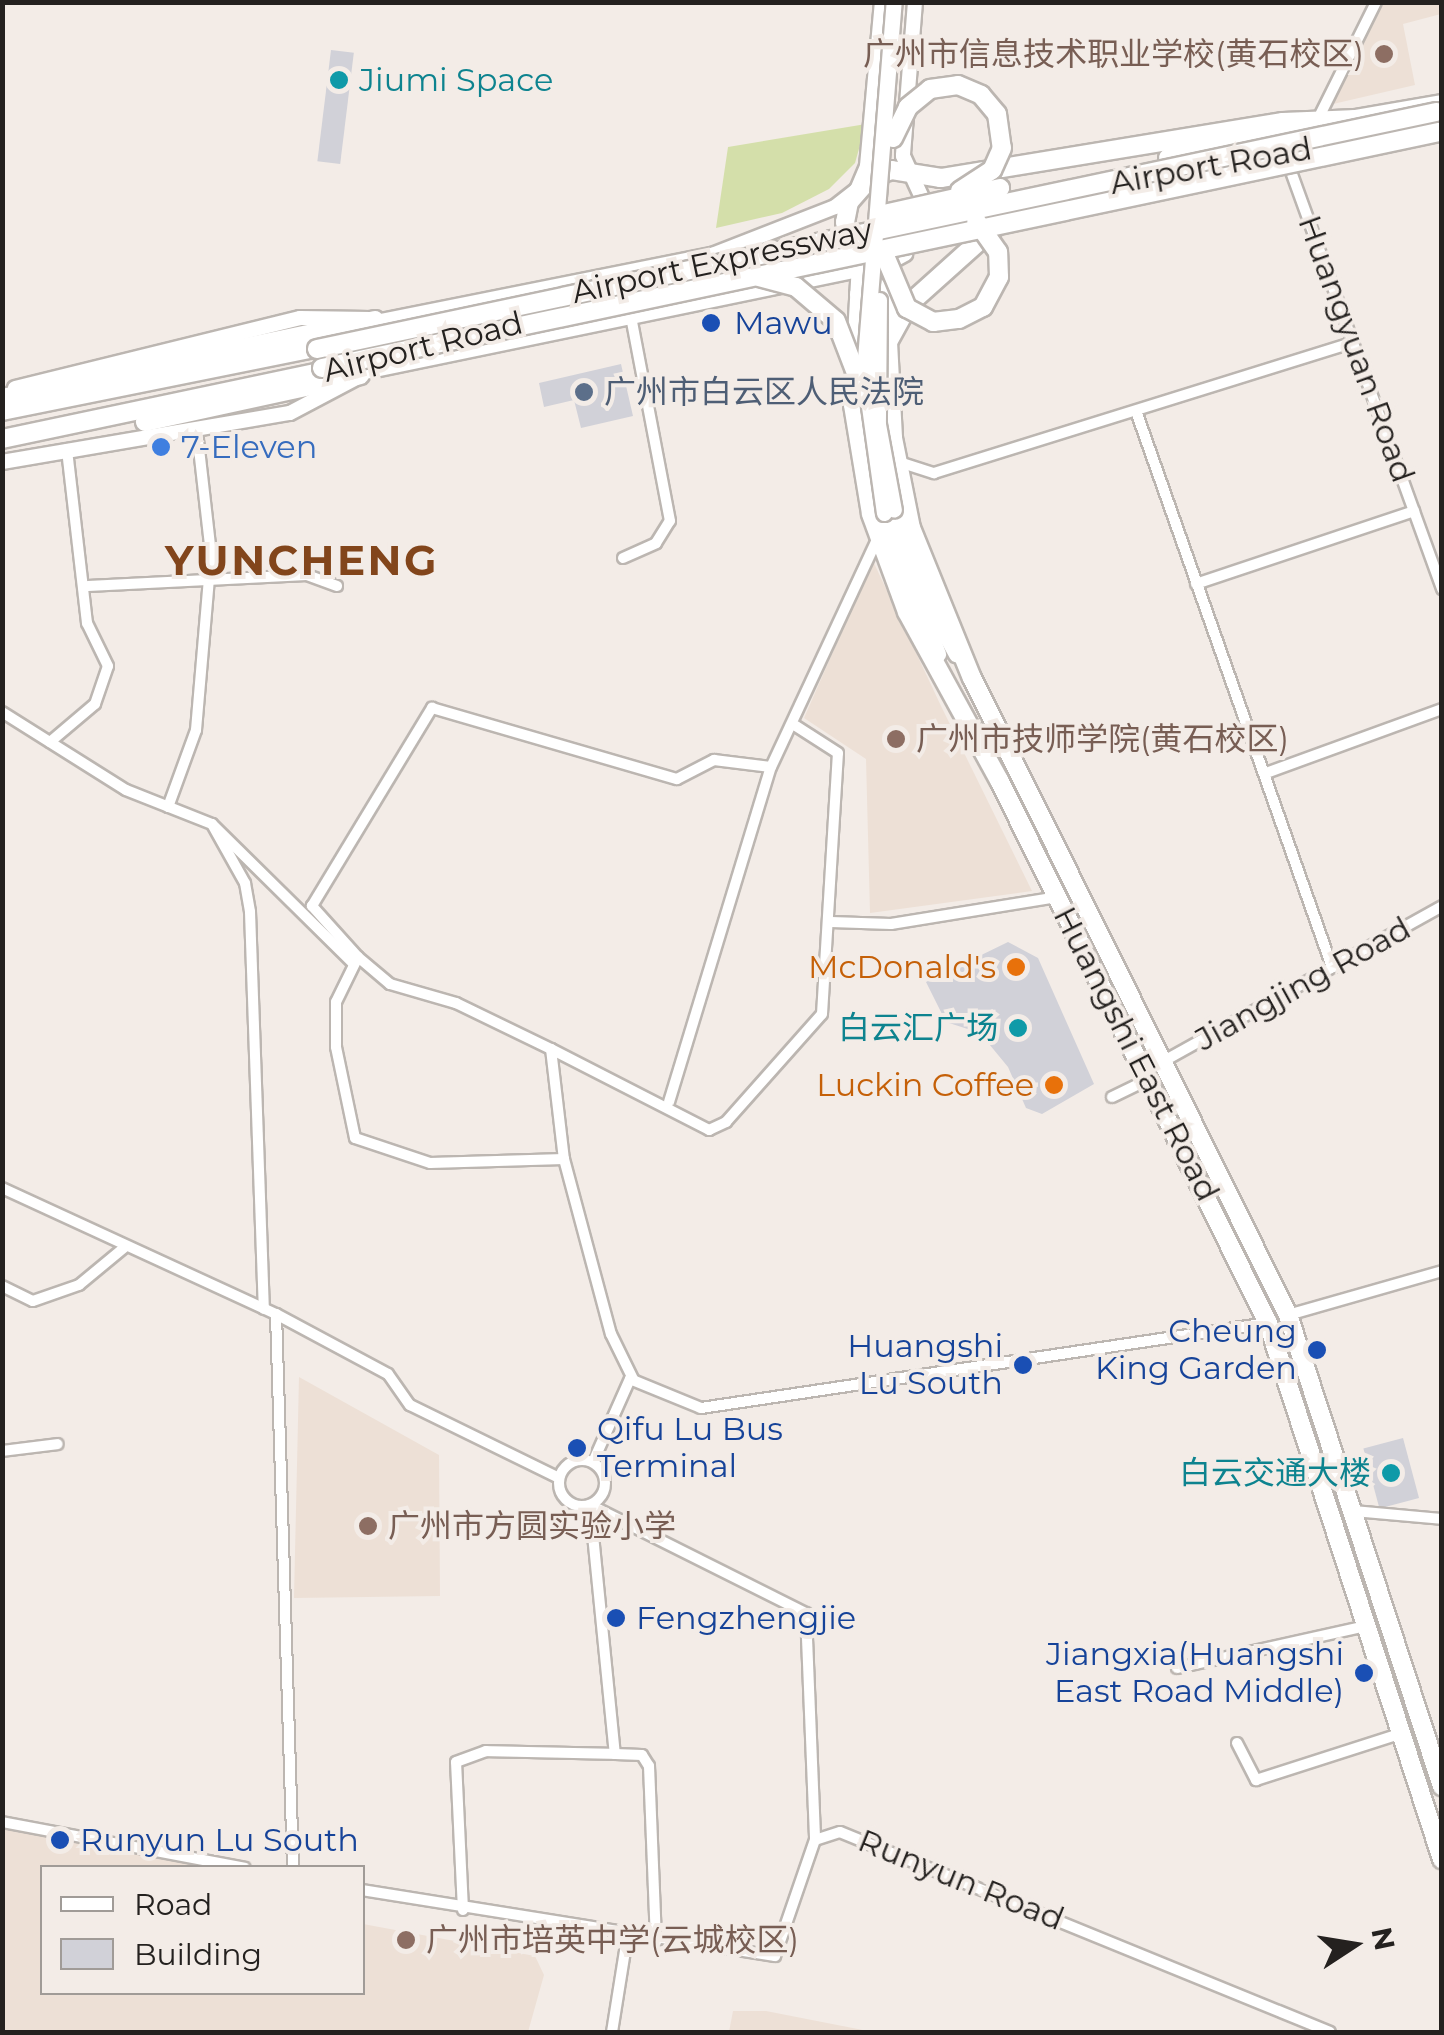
<!DOCTYPE html>
<meta charset="utf-8">
<style>
body{margin:0}
#map{position:relative;width:1444px;height:2035px;overflow:hidden;background:#f3ece7;font-family:Montserrat,"Noto Sans SC",sans-serif}
div>[style]{position:absolute}
[style*='--x']{left:calc(var(--x)*1px);top:calc(var(--y)*1px);width:calc(var(--w)*1px);rotate:calc(var(--a)*1deg)}
.built>*{inset:0;background:#ede0d6}
.green>*{inset:0;background:#d4dfaa}
.building>*{inset:0;background:#d1d1d8;transform-origin:0 0}
.roads{filter:drop-shadow(2px 0 #bcb6b1) drop-shadow(-2px 0 #bcb6b1) drop-shadow(0 2px #bcb6b1) drop-shadow(0 -2px #bcb6b1)}
.street>*{height:10px;margin:-5px;padding:0 5px;transform-origin:5px;border-radius:5px;background:#fff}
.street>.ring{margin:-5px;padding:0;box-sizing:content-box;background:none;border:10px solid #fff;border-radius:50%}
.secondary>*{height:14px;margin:-7px;padding:0 7px;transform-origin:7px;border-radius:7px;background:#fff}
.primary>*{height:15px;margin:-7.5px;padding:0 7.5px;transform-origin:7.5px;border-radius:7.5px;background:#fff}
.highway>*{height:18px;margin:-9px;padding:0 9px;transform-origin:9px;border-radius:9px;background:#fff}
.bridges{filter:drop-shadow(2px 0 #bcb6b1) drop-shadow(-2px 0 #bcb6b1) drop-shadow(0 2px #bcb6b1) drop-shadow(0 -2px #bcb6b1)}
.primary-bridge>*{height:15px;margin:-7.5px;padding:0 7.5px;transform-origin:7.5px;border-radius:7.5px;background:#fff}
.highway-bridge>*{height:18px;margin:-9px;padding:0 9px;transform-origin:9px;border-radius:9px;background:#fff}
.dots>*{width:28px;height:28px;translate:-50% -50%;box-sizing:border-box;border:5px solid #f3ece7;border-radius:50%}
span{translate:-50% -50%;white-space:nowrap;text-align:center;line-height:1.15;-webkit-text-stroke:8px #f3ece7;paint-order:stroke}
.education-label{font-size:32px;color:#785e54}
.right{translate:-100% -50%;text-align:right}
.left{translate:0 -50%;text-align:left}
.culture-label{font-size:32px;color:#0d838f}
.street-label{font-size:32px;color:#24211f}
.transit-label{font-size:32px;color:#164399}
.service-label{font-size:32px;color:#4e5e75}
.shop-label{font-size:32px;color:#366cbe}
.food-label{font-size:32px;color:#c56008}
.district-label{font-size:42px;color:#82451b;font-weight:700;letter-spacing:2.5px}
.frame{position:absolute;inset:0;border:5px solid #24211f;pointer-events:none}
.legend{position:absolute;left:40px;top:1865px;width:325px;height:130px;box-sizing:border-box;background:#f3ece7;border:2px solid #a09b97;margin:0;padding:12px 18px;list-style:none;font-size:30px;color:#24211f}
.legend li{display:flex;align-items:center;gap:20px;height:50px}
.legend b{width:50px;border:2px solid #a09b97}
.north{position:absolute;left:1304px;top:1895px;width:100px;height:100px;-webkit-text-stroke:8px #f3ece7;paint-order:stroke;rotate:78deg;font-size:28px;font-weight:700;line-height:40px;text-align:center;color:#24211f}
.north::after{content:'';display:block;margin:auto;width:35px;height:45px;background:#24211f;clip-path:polygon(50% 0,100% 100%,50% 72%,0 100%)}
</style>
<div id="map">
<div class="built">
<div style="clip-path:polygon(1384px 3px,1441px 3px,1441px 14px,1403px 24px,1415px 85px,1333px 104px)"></div>
<div style="clip-path:polygon(873px 561px,941px 706px,1032px 891px,870px 913px,866px 759px,804px 718px)"></div>
<div style="clip-path:polygon(299px 1377px,439px 1455px,440px 1596px,294px 1598px)"></div>
<div style="clip-path:polygon(3px 1829px,206px 1867px,42px 1868px,42px 1992px,362px 1992px,363px 1924px,535px 1956px,544px 1975px,528px 2032px,3px 2032px)"></div>
<div style="clip-path:polygon(733px 2011px,766px 2011px,873px 2032px,729px 2032px)"></div>
</div>
<div class="green">
<div style="clip-path:polygon(866px 124px,855px 163px,829px 189px,782px 213px,716px 228px,728px 147px)"></div>
</div>
<div class="building">
<div style="left:331px;top:50px;width:23px;height:112px;rotate:7deg"></div>
<div style="clip-path:polygon(621px 364px,633px 416px,581px 428px,574px 400px,544px 407px,539px 383px)"></div>
<div style="clip-path:polygon(1008px 942px,1038px 958px,1094px 1084px,1042px 1114px,1026px 1108px,1008px 1067px,980px 1033px,946px 1022px,926px 982px)"></div>
<div style="left:1403px;top:1438px;width:62px;height:41px;rotate:75deg"></div>
</div>
<div class="roads">
<div class="street">
<div style="--x:1319;--y:117;--w:128;--a:-63.6"></div>
<div style="--x:1289;--y:166;--w:450;--a:70.1"></div>
<div style="--x:1136;--y:411;--w:590;--a:70.58"></div>
<div style="--x:896;--y:461;--w:40;--a:18"></div>
<div style="--x:934;--y:473;--w:438;--a:-17.3"></div>
<div style="--x:623;--y:558;--w:36;--a:-24"></div>
<div style="--x:656;--y:543;--w:26;--a:-58"></div>
<div style="--x:670;--y:521;--w:209;--a:-100.8"></div>
<div style="--x:1196;--y:584;--w:230;--a:-18.5"></div>
<div style="--x:88;--y:586;--w:219;--a:-2.9"></div>
<div style="--x:307;--y:575;--w:32;--a:20"></div>
<div style="--x:2;--y:712;--w:146;--a:32.2"></div>
<div style="--x:126;--y:790;--w:92;--a:21.6"></div>
<div style="--x:212;--y:824;--w:197;--a:44.6"></div>
<div style="--x:50;--y:742;--w:59;--a:-40.2"></div>
<div style="--x:95;--y:704;--w:40;--a:-71.1"></div>
<div style="--x:108;--y:666;--w:48;--a:-116"></div>
<div style="--x:87;--y:623;--w:175;--a:-96.6"></div>
<div style="--x:1266;--y:773;--w:187;--a:-20"></div>
<div style="--x:168;--y:807;--w:82;--a:-70"></div>
<div style="--x:196;--y:730;--w:177;--a:-85.1"></div>
<div style="--x:211;--y:554;--w:124;--a:-96.5"></div>
<div style="--x:212;--y:824;--w:68;--a:60.8"></div>
<div style="--x:245;--y:883;--w:29;--a:80"></div>
<div style="--x:250;--y:912;--w:397;--a:88"></div>
<div style="--x:831;--y:922;--w:60;--a:1.9"></div>
<div style="--x:891;--y:924;--w:168;--a:-9.2"></div>
<div style="--x:358;--y:957;--w:42;--a:40.2"></div>
<div style="--x:390;--y:984;--w:69;--a:16.1"></div>
<div style="--x:456;--y:1003;--w:106;--a:25.8"></div>
<div style="--x:551;--y:1049;--w:111;--a:83.3"></div>
<div style="--x:564;--y:1159;--w:181;--a:75"></div>
<div style="--x:611;--y:1334;--w:50;--a:63.9"></div>
<div style="--x:551;--y:1049;--w:178;--a:27.1"></div>
<div style="--x:709;--y:1130;--w:19;--a:-25"></div>
<div style="--x:726;--y:1122;--w:144;--a:-48.4"></div>
<div style="--x:822;--y:1014;--w:261;--a:-86.5"></div>
<div style="--x:838;--y:753;--w:50;--a:-147.3"></div>
<div style="--x:1164;--y:1061;--w:318;--a:-29.1"></div>
<div style="--x:1112;--y:1097;--w:41;--a:-25.9"></div>
<div style="--x:669;--y:1102;--w:350;--a:-73.1"></div>
<div style="--x:771;--y:767;--w:253;--a:-65"></div>
<div style="--x:564;--y:1159;--w:134;--a:178.3"></div>
<div style="--x:430;--y:1163;--w:79;--a:-161.6"></div>
<div style="--x:355;--y:1138;--w:93;--a:-101.8"></div>
<div style="--x:336;--y:1047;--w:45;--a:-90"></div>
<div style="--x:336;--y:1002;--w:50;--a:-63.9"></div>
<div style="--x:358;--y:957;--w:69;--a:-132"></div>
<div style="--x:312;--y:906;--w:232;--a:-58.8"></div>
<div style="--x:432;--y:708;--w:255;--a:16.2"></div>
<div style="--x:677;--y:779;--w:42;--a:-27.2"></div>
<div style="--x:714;--y:760;--w:57;--a:7"></div>
<div style="--x:2;--y:1188;--w:302;--a:24.7"></div>
<div style="--x:276;--y:1314;--w:127;--a:28.2"></div>
<div style="--x:388;--y:1374;--w:38;--a:55"></div>
<div style="--x:410;--y:1405;--w:166;--a:26.1"></div>
<div style="--x:2;--y:1286;--w:34;--a:26"></div>
<div style="--x:33;--y:1301;--w:49;--a:-19.2"></div>
<div style="--x:79;--y:1285;--w:60;--a:-39.6"></div>
<div style="--x:276;--y:1314;--w:554;--a:88.24"></div>
<div style="--x:1288;--y:1315;--w:160;--a:-15.9"></div>
<div style="--x:2;--y:1451;--w:56;--a:-7.1"></div>
<div class="ring" style="left:559px;top:1460px;width:36px;height:36px"></div>
<div style="--x:593;--y:1462;--w:91;--a:-66"></div>
<div style="--x:630;--y:1379;--w:77;--a:22.2"></div>
<div style="--x:701;--y:1408;--w:573;--a:-8.53"></div>
<div style="--x:590;--y:1505;--w:241;--a:26.6"></div>
<div style="--x:806;--y:1613;--w:227;--a:87.7"></div>
<div style="--x:590;--y:1505;--w:250;--a:84.3"></div>
<div style="--x:615;--y:1754;--w:27;--a:2"></div>
<div style="--x:642;--y:1755;--w:13;--a:58"></div>
<div style="--x:649;--y:1766;--w:176;--a:87.7"></div>
<div style="--x:1353;--y:1511;--w:89;--a:5.1"></div>
<div style="--x:1177;--y:1668;--w:195;--a:-12.5"></div>
<div style="--x:1237;--y:1743;--w:42;--a:62.8"></div>
<div style="--x:1256;--y:1780;--w:153;--a:-17.8"></div>
<div style="--x:2;--y:1822;--w:247;--a:10.7"></div>
<div style="--x:362;--y:1890;--w:418;--a:9.1"></div>
<div style="--x:775;--y:1956;--w:123;--a:-71"></div>
<div style="--x:815;--y:1840;--w:26;--a:-18"></div>
<div style="--x:840;--y:1832;--w:529;--a:22.2"></div>
<div style="--x:463;--y:1910;--w:148;--a:-92.7"></div>
<div style="--x:456;--y:1762;--w:32;--a:-20"></div>
<div style="--x:486;--y:1751;--w:129;--a:1.3"></div>
<div style="--x:612;--y:2032;--w:95;--a:-80.9"></div>
</div>
<div class="secondary">
<div style="--x:915;--y:2;--w:154;--a:94.5"></div>
<div style="--x:903;--y:156;--w:63;--a:65.5"></div>
<div style="--x:366;--y:324;--w:353;--a:-11.3"></div>
<div style="--x:712;--y:255;--w:132;--a:-21.3"></div>
<div style="--x:835;--y:207;--w:28;--a:-38"></div>
<div style="--x:857;--y:190;--w:26;--a:-67"></div>
<div style="--x:867;--y:166;--w:165;--a:-84.8"></div>
<div style="--x:888;--y:341;--w:53;--a:-86.8"></div>
<div style="--x:351;--y:375;--w:547;--a:-11.7"></div>
<div style="--x:887;--y:264;--w:21;--a:-29"></div>
<div style="--x:15;--y:388;--w:293;--a:-13.8"></div>
<div style="--x:300;--y:318;--w:70;--a:0.8"></div>
<div style="--x:2;--y:462;--w:292;--a:-9.7"></div>
<div style="--x:290;--y:413;--w:77;--a:-27.9"></div>
</div>
<div class="primary">
<div style="--x:894;--y:510;--w:87;--a:71.1"></div>
<div style="--x:922;--y:592;--w:71;--a:61.3"></div>
<div style="--x:884;--y:513;--w:151;--a:69"></div>
</div>
<div class="highway">
<div style="--x:1357;--y:119;--w:74;--a:177.7"></div>
<div style="--x:1283;--y:122;--w:347;--a:170.7"></div>
<div style="--x:941;--y:178;--w:51;--a:-170.9"></div>
<div style="--x:891;--y:170;--w:22;--a:159"></div>
<div style="--x:870;--y:178;--w:32;--a:131"></div>
<div style="--x:849;--y:202;--w:20;--a:101"></div>
<div style="--x:845;--y:222;--w:36;--a:80"></div>
<div style="--x:851;--y:257;--w:12;--a:35"></div>
<div style="--x:861;--y:264;--w:141;--a:93.2"></div>
<div style="--x:853;--y:405;--w:110;--a:80.6"></div>
<div style="--x:871;--y:514;--w:104;--a:69.8"></div>
<div style="--x:907;--y:612;--w:192;--a:61.3"></div>
<div style="--x:999;--y:780;--w:606;--a:63.65"></div>
<div style="--x:1268;--y:1323;--w:564;--a:72.02"></div>
<div style="--x:1349;--y:120;--w:94;--a:-9.8"></div>
<div style="--x:1286;--y:152;--w:64;--a:-4.5"></div>
<div style="--x:1168;--y:158;--w:130;--a:-12"></div>
<div style="--x:996;--y:226;--w:117;--a:138.1"></div>
<div style="--x:909;--y:304;--w:43;--a:118.9"></div>
<div style="--x:888;--y:342;--w:96;--a:87"></div>
<div style="--x:893;--y:438;--w:92;--a:78.7"></div>
<div style="--x:911;--y:528;--w:162;--a:67.9"></div>
<div style="--x:972;--y:678;--w:711;--a:63.62"></div>
<div style="--x:1288;--y:1315;--w:496;--a:71.9"></div>
<div style="--x:859;--y:294;--w:18;--a:-27"></div>
<div style="--x:875;--y:286;--w:19;--a:39"></div>
<div style="--x:2;--y:398;--w:381;--a:-11.8"></div>
<div style="--x:2;--y:411;--w:334;--a:-11.4"></div>
<div style="--x:145;--y:422;--w:220;--a:-12.3"></div>
<div style="--x:2;--y:439;--w:344;--a:-11.9"></div>
</div>
</div>
<div class="bridges">
<div class="primary-bridge">
<div style="--x:879;--y:300;--w:124;--a:90.5"></div>
<div style="--x:878;--y:424;--w:87;--a:79.5"></div>
<div style="--x:884;--y:513;--w:143;--a:-98"></div>
<div style="--x:864;--y:371;--w:370;--a:-85.4"></div>
</div>
<div class="highway-bridge">
<div style="--x:893;--y:138;--w:34;--a:-64"></div>
<div style="--x:908;--y:107;--w:28;--a:-39"></div>
<div style="--x:930;--y:89;--w:28;--a:-8"></div>
<div style="--x:958;--y:85;--w:25;--a:23"></div>
<div style="--x:981;--y:95;--w:25;--a:50"></div>
<div style="--x:997;--y:114;--w:34;--a:82"></div>
<div style="--x:1002;--y:148;--w:24;--a:114"></div>
<div style="--x:992;--y:170;--w:38;--a:147"></div>
<div style="--x:884;--y:214;--w:119;--a:-12.6"></div>
<div style="--x:883;--y:251;--w:62;--a:67.2"></div>
<div style="--x:907;--y:308;--w:30;--a:28"></div>
<div style="--x:933;--y:322;--w:26;--a:-7"></div>
<div style="--x:959;--y:319;--w:27;--a:-27"></div>
<div style="--x:983;--y:307;--w:34;--a:-62"></div>
<div style="--x:999;--y:277;--w:25;--a:-92"></div>
<div style="--x:998;--y:252;--w:38;--a:-125"></div>
<div style="--x:759;--y:277;--w:38;--a:15"></div>
<div style="--x:796;--y:287;--w:52;--a:40.4"></div>
<div style="--x:836;--y:321;--w:78;--a:69"></div>
<div style="--x:317;--y:349;--w:1144;--a:-11.96"></div>
<div style="--x:322;--y:368;--w:1142;--a:-11.93"></div>
</div>
</div>
<div class="dots">
<div style="left:1384px;top:54px;background:#8d6e63"></div>
<div style="left:339px;top:80px;background:#0f9aa8"></div>
<div style="left:711px;top:323px;background:#1a4fb4"></div>
<div style="left:584px;top:392px;background:#5c6f8a"></div>
<div style="left:161px;top:447px;background:#3f7fe0"></div>
<div style="left:896px;top:739px;background:#8d6e63"></div>
<div style="left:1016px;top:967px;background:#e8710a"></div>
<div style="left:1018px;top:1028px;background:#0f9aa8"></div>
<div style="left:1054px;top:1085px;background:#e8710a"></div>
<div style="left:1317px;top:1350px;background:#1a4fb4"></div>
<div style="left:1023px;top:1365px;background:#1a4fb4"></div>
<div style="left:577px;top:1448px;background:#1a4fb4"></div>
<div style="left:1391px;top:1473px;background:#0f9aa8"></div>
<div style="left:368px;top:1526px;background:#8d6e63"></div>
<div style="left:616px;top:1618px;background:#1a4fb4"></div>
<div style="left:1364px;top:1673px;background:#1a4fb4"></div>
<div style="left:60px;top:1840px;background:#1a4fb4"></div>
<div style="left:406px;top:1940px;background:#8d6e63"></div>
</div>
<div class="education-label">
<span class="right" style="left:1364px;top:54px">广州市信息技术职业学校(黄石校区)</span>
<span class="left" style="left:916px;top:739px">广州市技师学院(黄石校区)</span>
<span class="left" style="left:388px;top:1526px">广州市方圆实验小学</span>
<span class="left" style="left:426px;top:1940px">广州市培英中学(云城校区)</span>
</div>
<div class="culture-label">
<span class="left" style="left:359px;top:80px">Jiumi Space</span>
<span class="right" style="left:998px;top:1028px">白云汇广场</span>
<span class="right" style="left:1371px;top:1473px">白云交通大楼</span>
</div>
<div class="street-label">
<span style="left:1211px;top:166px;rotate:-10deg">Airport Road</span>
<span style="left:722px;top:261px;rotate:-12deg">Airport Expressway</span>
<span style="left:423px;top:347px;rotate:-14deg">Airport Road</span>
<span style="left:1356px;top:349px;rotate:70deg">Huangyuan Road</span>
<span style="left:1303px;top:984px;rotate:-29deg">Jiangjing Road</span>
<span style="left:1136px;top:1054px;rotate:63deg">Huangshi East Road</span>
<span style="left:961px;top:1880px;rotate:22deg">Runyun Road</span>
</div>
<div class="transit-label">
<span class="left" style="left:734px;top:323px">Mawu</span>
<span class="right" style="left:1297px;top:1350px">Cheung<br>King Garden</span>
<span class="right" style="left:1003px;top:1365px">Huangshi<br>Lu South</span>
<span class="left" style="left:597px;top:1448px">Qifu Lu Bus<br>Terminal</span>
<span class="left" style="left:636px;top:1618px">Fengzhengjie</span>
<span class="right" style="left:1344px;top:1673px">Jiangxia(Huangshi<br>East Road Middle)</span>
<span class="left" style="left:80px;top:1840px">Runyun Lu South</span>
</div>
<div class="service-label">
<span class="left" style="left:604px;top:392px">广州市白云区人民法院</span>
</div>
<div class="shop-label">
<span class="left" style="left:181px;top:447px">7-Eleven</span>
</div>
<div class="food-label">
<span class="right" style="left:996px;top:967px">McDonald's</span>
<span class="right" style="left:1034px;top:1085px">Luckin Coffee</span>
</div>
<div class="district-label">
<span style="left:302px;top:560px">YUNCHENG</span>
</div>
<div class="frame"></div>
<ul class="legend">
<li><b style="height:12px;background:#fff"></b>Road</li>
<li><b style="height:28px;background:#d1d1d8"></b>Building</li>
</ul>
<div class="north">N</div>
</div>
